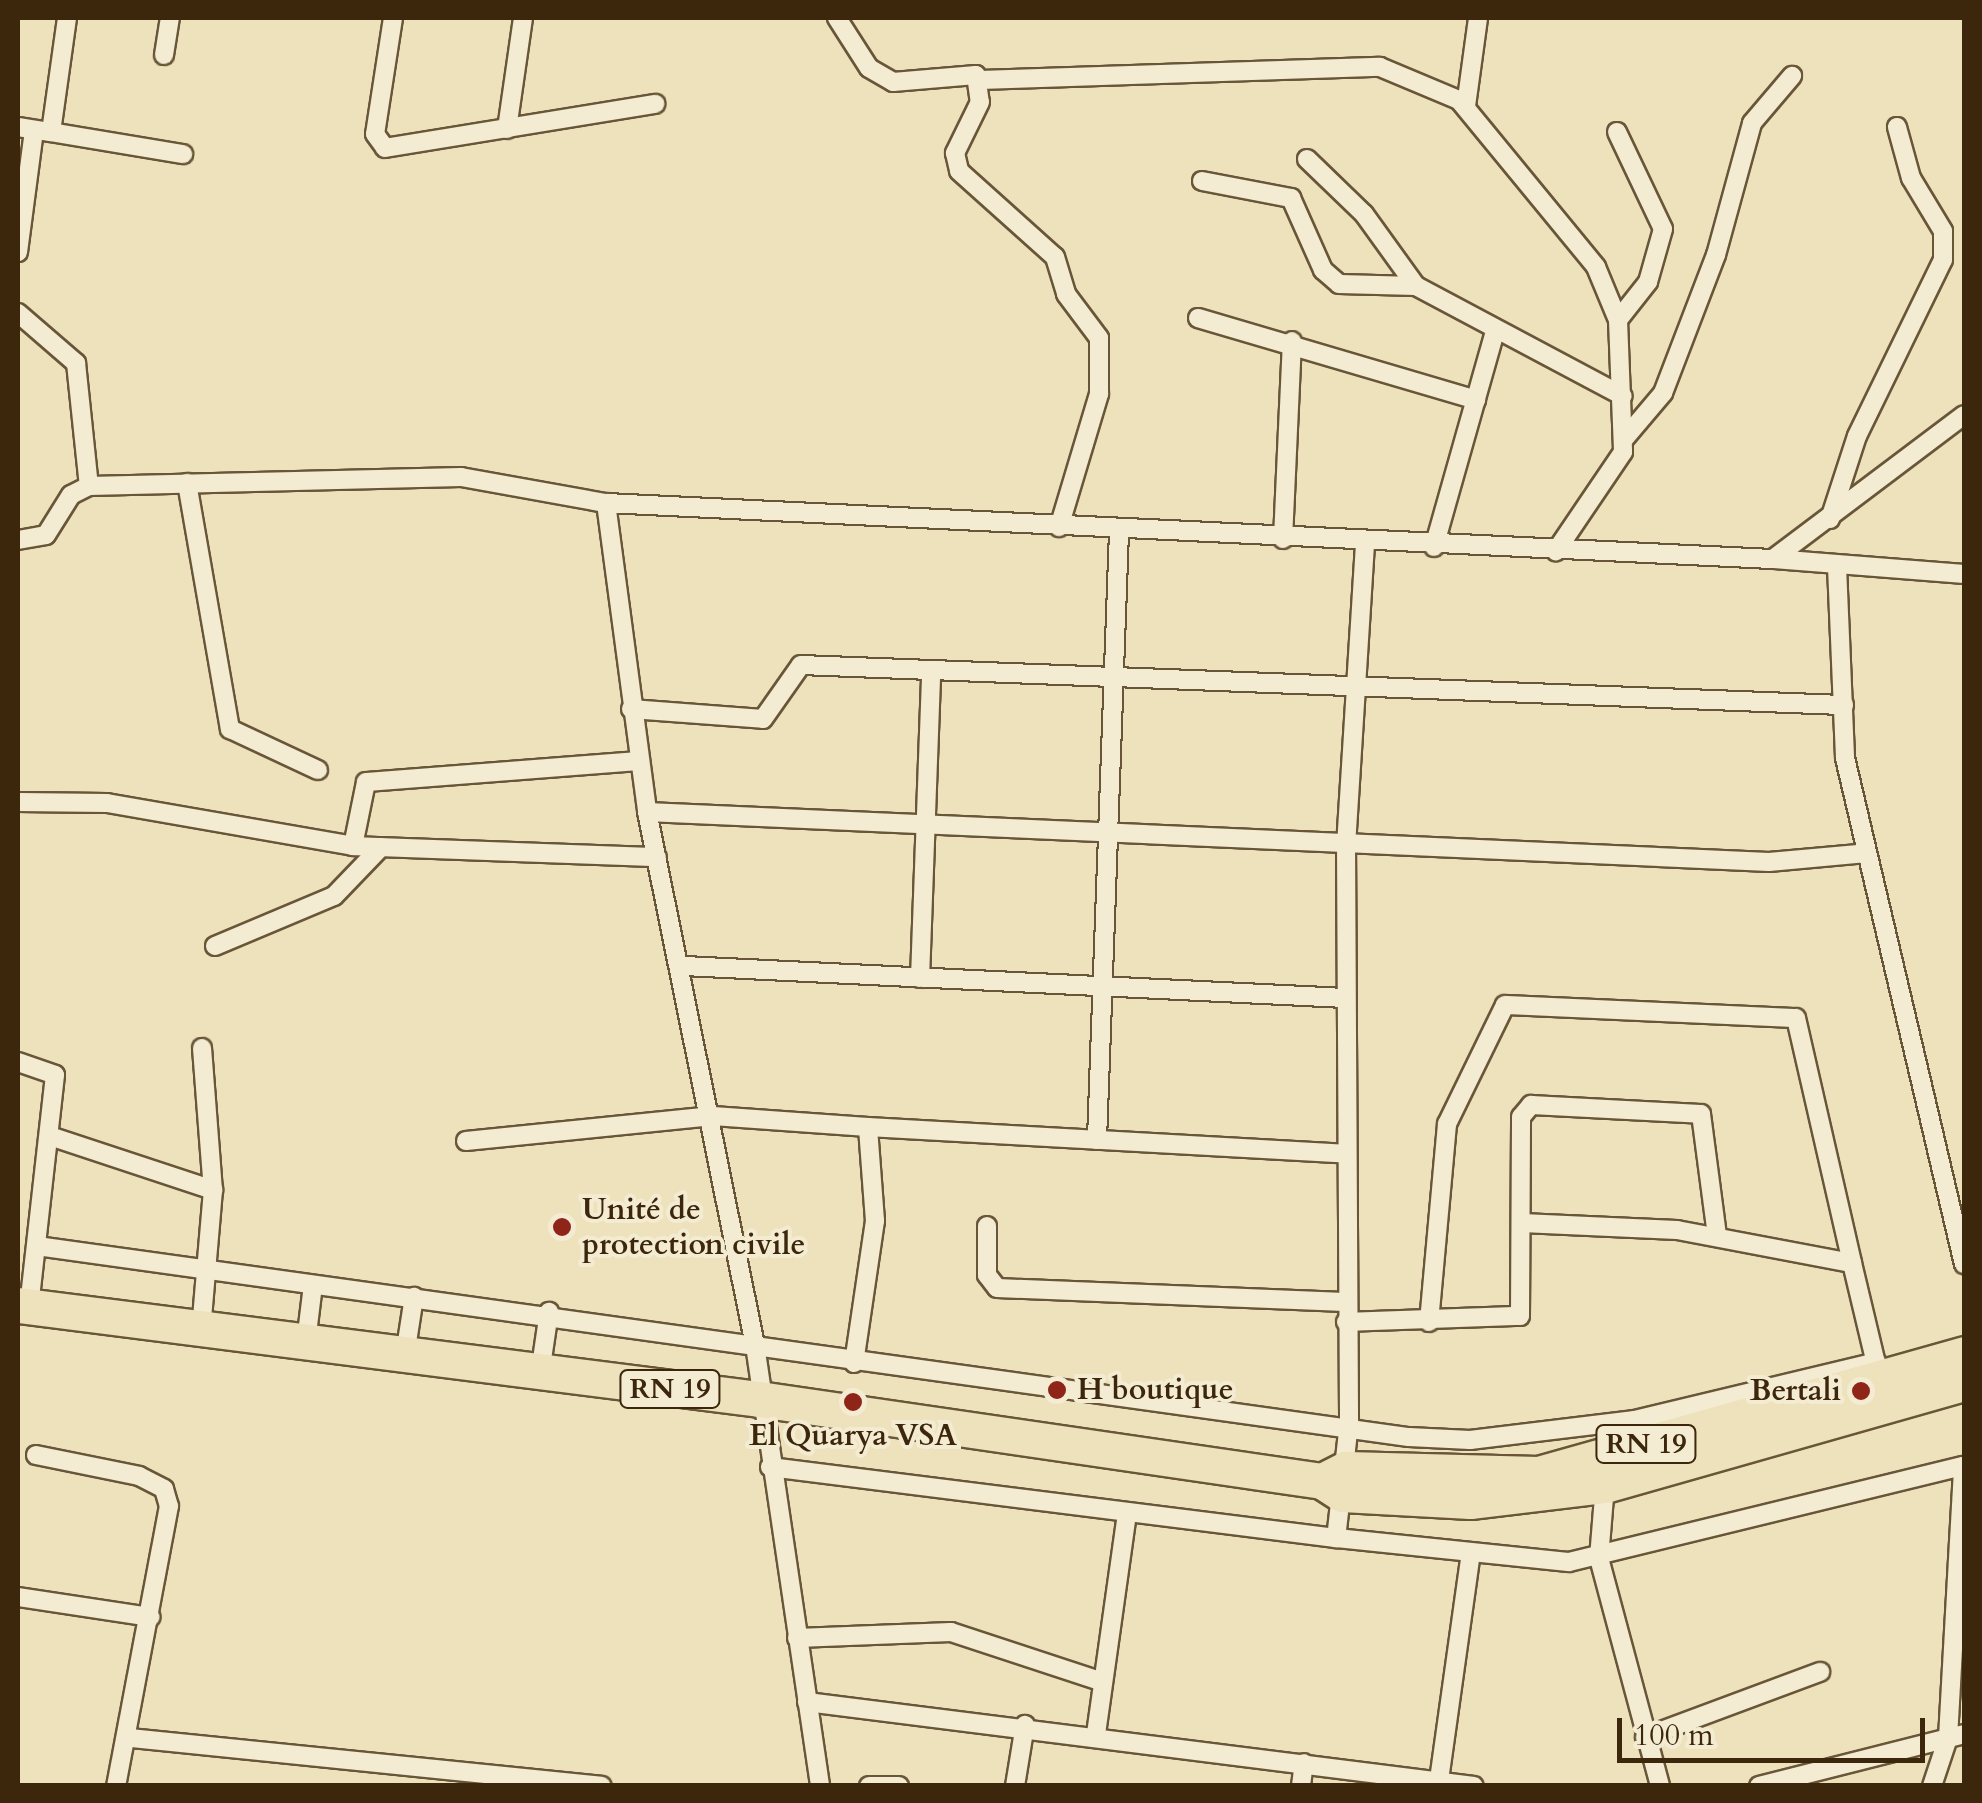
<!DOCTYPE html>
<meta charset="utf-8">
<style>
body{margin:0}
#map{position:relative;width:1982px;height:1803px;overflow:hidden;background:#ede2bb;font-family:Cardo,serif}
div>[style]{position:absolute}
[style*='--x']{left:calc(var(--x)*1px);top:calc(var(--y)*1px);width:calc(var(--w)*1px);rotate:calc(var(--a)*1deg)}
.roads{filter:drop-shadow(2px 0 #695638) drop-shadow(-2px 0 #695638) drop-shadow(0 2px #695638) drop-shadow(0 -2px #695638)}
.street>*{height:18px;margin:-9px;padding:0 9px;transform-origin:9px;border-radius:9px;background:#f3ecd3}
.highway>*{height:35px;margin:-17.5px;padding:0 17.5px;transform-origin:17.5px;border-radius:17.5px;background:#ede2bb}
.dots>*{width:28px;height:28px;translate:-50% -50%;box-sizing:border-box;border:5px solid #f3ecd3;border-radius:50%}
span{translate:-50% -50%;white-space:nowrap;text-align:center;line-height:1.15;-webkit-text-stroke:8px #f3ecd3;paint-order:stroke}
.shield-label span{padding:2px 8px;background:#f3ecd3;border:2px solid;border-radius:8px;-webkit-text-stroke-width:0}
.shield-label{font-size:28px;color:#3d270c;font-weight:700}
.poi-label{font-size:30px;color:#3d270c;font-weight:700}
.left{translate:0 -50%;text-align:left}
.right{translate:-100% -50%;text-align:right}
.frame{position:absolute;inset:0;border:20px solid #3d270c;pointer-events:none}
.scale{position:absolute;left:1617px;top:1718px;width:308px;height:45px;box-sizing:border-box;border:5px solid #3d270c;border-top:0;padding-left:12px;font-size:30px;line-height:35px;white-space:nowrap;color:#3d270c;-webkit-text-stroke:8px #f3ecd3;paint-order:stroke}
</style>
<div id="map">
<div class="roads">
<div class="street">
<div style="--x:393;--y:18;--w:117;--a:98.8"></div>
<div style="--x:375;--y:134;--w:17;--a:54"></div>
<div style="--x:385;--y:148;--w:274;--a:-9.3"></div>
<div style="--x:837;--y:18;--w:59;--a:57.4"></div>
<div style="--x:869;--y:68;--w:28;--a:30"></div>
<div style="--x:893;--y:82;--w:83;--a:-4.8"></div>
<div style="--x:976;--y:75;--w:27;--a:82"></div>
<div style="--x:980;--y:102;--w:57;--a:116.1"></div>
<div style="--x:955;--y:153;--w:18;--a:77"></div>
<div style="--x:959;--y:171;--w:129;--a:41.9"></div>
<div style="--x:1055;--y:257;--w:39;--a:73"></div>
<div style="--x:1066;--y:294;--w:55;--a:53.1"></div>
<div style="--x:1099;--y:338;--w:56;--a:90"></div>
<div style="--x:1099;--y:394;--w:139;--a:106.7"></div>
<div style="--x:164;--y:55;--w:37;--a:-81"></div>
<div style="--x:980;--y:80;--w:400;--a:-1.9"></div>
<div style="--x:1380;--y:67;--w:86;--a:22.7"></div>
<div style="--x:1459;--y:100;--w:216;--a:50.6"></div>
<div style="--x:1596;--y:267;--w:57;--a:67.5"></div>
<div style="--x:1618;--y:320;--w:132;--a:87.8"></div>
<div style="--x:1623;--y:452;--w:120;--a:124.1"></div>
<div style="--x:1466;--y:106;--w:89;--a:-82.2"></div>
<div style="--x:18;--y:127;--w:33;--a:9"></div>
<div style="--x:51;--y:132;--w:115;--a:-82"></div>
<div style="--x:507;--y:129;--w:112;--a:-81.8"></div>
<div style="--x:51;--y:132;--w:134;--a:9.5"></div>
<div style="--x:1617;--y:132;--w:107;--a:64.6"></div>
<div style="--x:1663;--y:229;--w:55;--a:105.8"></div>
<div style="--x:1648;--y:282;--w:48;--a:128.3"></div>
<div style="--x:1307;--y:159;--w:79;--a:44"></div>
<div style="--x:1364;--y:214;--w:89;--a:54.2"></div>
<div style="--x:1416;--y:286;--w:234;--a:28"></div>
<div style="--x:1202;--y:181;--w:91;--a:10.8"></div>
<div style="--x:1291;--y:198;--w:79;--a:66"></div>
<div style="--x:1323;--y:270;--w:21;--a:41"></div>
<div style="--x:1339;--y:284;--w:77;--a:1.5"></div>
<div style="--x:18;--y:252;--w:123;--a:-82.5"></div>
<div style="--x:18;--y:313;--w:77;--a:40.8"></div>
<div style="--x:76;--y:363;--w:124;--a:84"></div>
<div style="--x:1198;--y:318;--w:290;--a:16.4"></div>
<div style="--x:1625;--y:438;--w:59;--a:-49.8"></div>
<div style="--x:1663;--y:393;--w:148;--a:-69"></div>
<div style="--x:1716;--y:255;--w:137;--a:-74.7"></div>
<div style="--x:1752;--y:123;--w:62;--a:-49.6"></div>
<div style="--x:187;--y:483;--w:250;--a:80.1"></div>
<div style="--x:230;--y:729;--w:97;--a:25"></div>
<div style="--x:606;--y:503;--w:1168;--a:2.75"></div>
<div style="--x:1773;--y:559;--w:239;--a:-37"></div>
<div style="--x:1830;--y:519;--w:87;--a:-72"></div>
<div style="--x:1857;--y:436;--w:196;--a:-64"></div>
<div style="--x:1943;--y:260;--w:29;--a:-90"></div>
<div style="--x:1943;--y:231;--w:62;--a:-121.1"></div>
<div style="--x:1911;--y:178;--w:53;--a:-105.4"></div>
<div style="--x:1283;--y:539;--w:198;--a:-87.4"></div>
<div style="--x:18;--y:540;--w:28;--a:-10"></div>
<div style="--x:46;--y:535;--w:47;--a:-58"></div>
<div style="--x:71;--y:495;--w:20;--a:-27"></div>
<div style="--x:89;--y:486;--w:372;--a:-1.4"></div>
<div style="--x:461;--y:477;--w:147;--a:10.2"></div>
<div style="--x:606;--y:503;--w:312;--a:82.4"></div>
<div style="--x:647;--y:812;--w:544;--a:78.55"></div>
<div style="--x:755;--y:1345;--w:446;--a:81.6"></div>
<div style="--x:1365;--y:544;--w:299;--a:93.6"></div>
<div style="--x:1346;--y:842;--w:581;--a:89.7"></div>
<div style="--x:1349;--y:1423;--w:116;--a:96.4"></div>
<div style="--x:1336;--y:1538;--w:234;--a:5.9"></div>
<div style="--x:1569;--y:1562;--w:406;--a:-13.7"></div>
<div style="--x:1434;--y:547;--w:223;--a:-74.2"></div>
<div style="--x:1774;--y:559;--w:191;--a:4.5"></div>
<div style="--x:1837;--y:566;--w:192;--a:87.6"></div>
<div style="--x:1845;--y:758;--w:520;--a:76.77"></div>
<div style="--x:631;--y:709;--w:132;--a:4.3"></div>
<div style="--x:763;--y:719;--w:66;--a:-54.9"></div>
<div style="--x:801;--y:665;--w:1044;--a:2.2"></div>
<div style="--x:18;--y:802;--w:89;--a:0.6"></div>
<div style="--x:107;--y:803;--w:250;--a:9.9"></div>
<div style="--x:353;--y:846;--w:304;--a:2.1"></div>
<div style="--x:647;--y:812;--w:1123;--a:2.55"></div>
<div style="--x:1769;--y:862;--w:98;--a:-5.2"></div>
<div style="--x:353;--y:846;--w:65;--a:-78.5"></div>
<div style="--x:366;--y:782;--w:274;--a:-4.4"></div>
<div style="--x:215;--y:946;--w:129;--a:-22.8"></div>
<div style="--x:334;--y:896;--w:68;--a:-46.2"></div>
<div style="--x:684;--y:966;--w:662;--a:2.77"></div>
<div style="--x:920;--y:978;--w:307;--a:-87.9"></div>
<div style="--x:202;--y:1048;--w:142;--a:85.6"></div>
<div style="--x:18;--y:1062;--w:39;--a:19"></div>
<div style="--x:55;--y:1075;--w:232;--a:96.4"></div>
<div style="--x:50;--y:1136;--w:172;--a:18.3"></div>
<div style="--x:213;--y:1190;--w:140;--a:94.9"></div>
<div style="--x:1097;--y:1140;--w:609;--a:-87.93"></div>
<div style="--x:466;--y:1141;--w:248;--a:-5.8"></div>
<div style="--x:713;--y:1116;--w:155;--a:4.1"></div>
<div style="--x:1522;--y:1223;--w:155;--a:2.6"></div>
<div style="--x:1677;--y:1230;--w:178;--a:10.7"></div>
<div style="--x:1852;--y:1263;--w:112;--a:76.6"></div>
<div style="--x:987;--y:1226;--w:49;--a:90"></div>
<div style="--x:987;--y:1275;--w:16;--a:52"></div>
<div style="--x:997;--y:1288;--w:348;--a:2.3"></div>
<div style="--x:37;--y:1246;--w:1385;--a:7.93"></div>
<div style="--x:1409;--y:1437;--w:61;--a:2.8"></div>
<div style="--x:1470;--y:1440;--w:166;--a:-6.9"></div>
<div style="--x:1635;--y:1420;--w:248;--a:-13.5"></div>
<div style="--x:1346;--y:1322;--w:174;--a:-2"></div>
<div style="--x:1520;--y:1316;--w:199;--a:-89.7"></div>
<div style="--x:1521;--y:1117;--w:16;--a:-50"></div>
<div style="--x:1531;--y:1105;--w:170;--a:3"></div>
<div style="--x:1701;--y:1114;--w:123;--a:82.5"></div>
<div style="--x:1429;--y:1322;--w:199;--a:-84.8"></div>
<div style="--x:1447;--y:1124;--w:132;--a:-64"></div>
<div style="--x:1505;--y:1005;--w:291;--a:2.6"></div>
<div style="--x:1796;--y:1018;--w:251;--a:77.1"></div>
<div style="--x:306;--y:1342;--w:57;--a:-83"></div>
<div style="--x:405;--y:1355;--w:59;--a:-81.2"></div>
<div style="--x:854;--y:1363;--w:144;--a:-81.6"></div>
<div style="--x:875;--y:1221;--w:94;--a:-94.3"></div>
<div style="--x:868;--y:1127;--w:477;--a:3.2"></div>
<div style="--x:540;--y:1373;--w:62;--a:-81.6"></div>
<div style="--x:36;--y:1455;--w:105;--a:11.5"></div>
<div style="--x:139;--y:1476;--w:28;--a:27"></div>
<div style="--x:164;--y:1489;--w:18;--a:74"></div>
<div style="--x:169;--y:1506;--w:285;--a:100.7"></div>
<div style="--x:770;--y:1467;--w:570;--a:7.15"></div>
<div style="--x:1605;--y:1485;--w:73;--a:94.7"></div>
<div style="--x:1599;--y:1558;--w:236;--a:75"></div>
<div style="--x:18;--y:1597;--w:134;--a:8.6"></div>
<div style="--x:797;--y:1638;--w:154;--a:-2.2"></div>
<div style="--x:951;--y:1632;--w:160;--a:18.2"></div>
<div style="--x:807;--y:1702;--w:672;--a:7.18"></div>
<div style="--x:1096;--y:1734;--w:223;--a:-82"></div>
<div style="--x:1645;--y:1737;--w:187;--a:-20.4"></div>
<div style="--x:131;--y:1738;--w:473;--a:5.8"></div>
<div style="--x:1439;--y:1780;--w:229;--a:-82"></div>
<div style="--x:869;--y:1786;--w:30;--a:0"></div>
<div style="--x:1015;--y:1786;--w:62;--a:-80.7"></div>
<div style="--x:1301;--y:1786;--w:23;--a:-83"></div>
<div style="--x:1759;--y:1786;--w:211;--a:-14.2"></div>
<div style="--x:1932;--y:1786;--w:51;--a:-71.6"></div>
<div style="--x:1948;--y:1738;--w:272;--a:-86.8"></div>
</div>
<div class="highway">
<div style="--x:18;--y:1305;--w:747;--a:7.23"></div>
<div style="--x:759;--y:1399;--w:569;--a:8.29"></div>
<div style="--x:1322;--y:1481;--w:24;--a:33"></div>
<div style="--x:1342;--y:1494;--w:128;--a:3.1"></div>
<div style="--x:1470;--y:1501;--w:136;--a:-6.8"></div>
<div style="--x:1605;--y:1485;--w:373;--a:-15.9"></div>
<div style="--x:1322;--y:1481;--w:27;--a:-27"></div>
<div style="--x:1346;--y:1469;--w:192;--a:1.5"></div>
<div style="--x:1538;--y:1474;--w:443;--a:-15.7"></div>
</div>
</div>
<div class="dots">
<div style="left:562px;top:1227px;background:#8f2418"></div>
<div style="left:1057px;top:1390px;background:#8f2418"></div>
<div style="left:1861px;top:1391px;background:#8f2418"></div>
<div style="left:853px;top:1402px;background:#8f2418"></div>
</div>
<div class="shield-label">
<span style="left:670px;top:1389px">RN 19</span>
<span style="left:1646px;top:1444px">RN 19</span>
</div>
<div class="poi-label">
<span class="left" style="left:582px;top:1227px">Unité de<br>protection civile</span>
<span class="left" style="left:1077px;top:1390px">H boutique</span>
<span class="right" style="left:1841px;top:1391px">Bertali</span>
<span style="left:853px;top:1436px">El Quarya VSA</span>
</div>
<div class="frame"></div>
<div class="scale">100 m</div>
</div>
